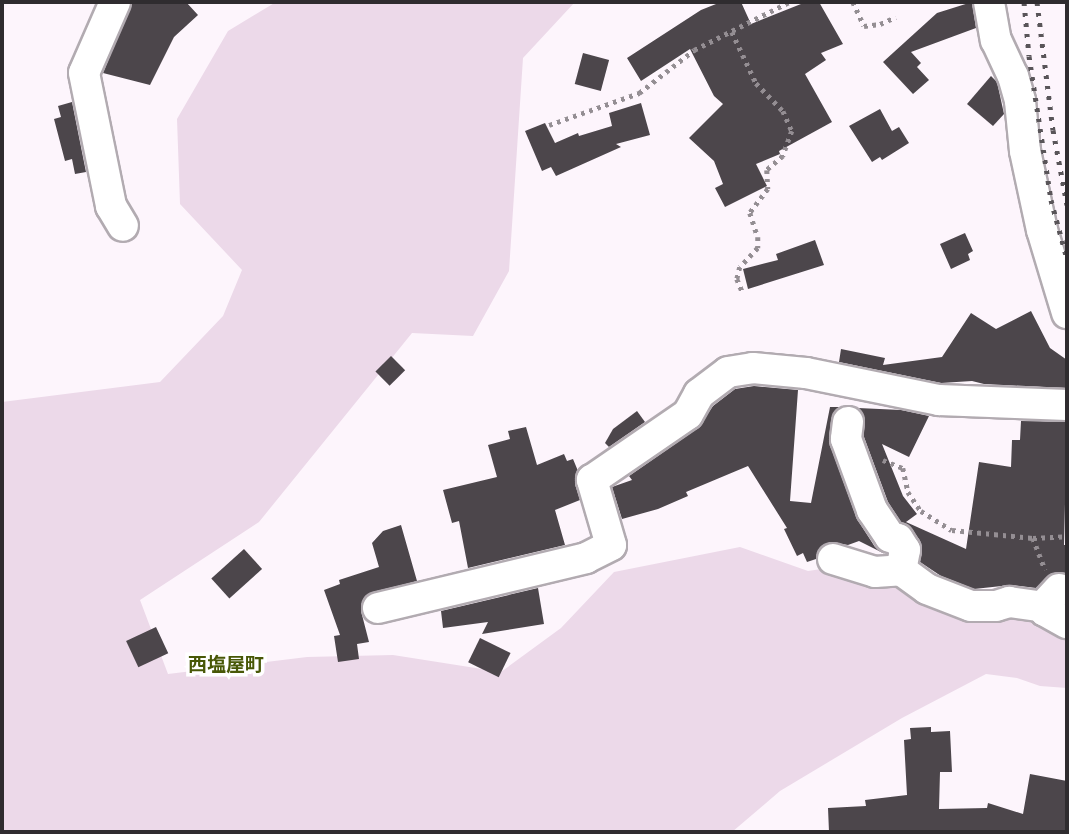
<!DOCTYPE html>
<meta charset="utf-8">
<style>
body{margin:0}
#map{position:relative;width:1069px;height:834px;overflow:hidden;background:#fdf5fc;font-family:"Roboto Serif","Noto Sans JP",serif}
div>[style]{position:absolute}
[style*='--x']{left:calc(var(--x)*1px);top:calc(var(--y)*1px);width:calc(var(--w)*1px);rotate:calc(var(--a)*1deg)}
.green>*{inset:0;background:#ecd9e9}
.building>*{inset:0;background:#4c464b;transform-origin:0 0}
.path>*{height:4.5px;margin-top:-2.25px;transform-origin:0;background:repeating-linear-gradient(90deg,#948e93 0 3.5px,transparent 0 8.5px)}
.roads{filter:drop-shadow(2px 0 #b2abb1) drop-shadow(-2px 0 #b2abb1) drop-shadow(0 2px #b2abb1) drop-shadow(0 -2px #b2abb1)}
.minor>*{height:30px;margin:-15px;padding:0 15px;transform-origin:15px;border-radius:15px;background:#fff}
.rail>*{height:5px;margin-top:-2.5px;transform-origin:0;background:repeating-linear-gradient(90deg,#595559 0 3.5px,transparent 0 10.5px)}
span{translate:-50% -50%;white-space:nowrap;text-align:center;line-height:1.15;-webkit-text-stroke:7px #fff;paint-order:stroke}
.neighbourhood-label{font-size:19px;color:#485807;font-weight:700}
.frame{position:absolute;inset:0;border:4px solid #2f2c2f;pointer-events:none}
</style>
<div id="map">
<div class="green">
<div style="clip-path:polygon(276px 2px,575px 2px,523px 58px,509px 271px,473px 336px,412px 333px,259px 522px,140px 600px,168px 674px,307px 657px,393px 655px,501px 672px,561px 628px,614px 572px,740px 547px,808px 571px,828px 568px,1014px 606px,1067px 630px,1067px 688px,1040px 686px,1017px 678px,986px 674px,902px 718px,780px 791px,732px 832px,2px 832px,2px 402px,160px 382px,223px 316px,242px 270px,180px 204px,177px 119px,228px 31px)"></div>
</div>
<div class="building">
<div style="clip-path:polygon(132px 2px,186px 2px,198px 15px,174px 37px,150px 85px,103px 73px)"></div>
<div style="clip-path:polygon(721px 2px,741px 2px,751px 24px,806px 2px,819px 2px,843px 44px,821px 53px,826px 60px,805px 74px,832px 122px,779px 151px,780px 154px,756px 164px,767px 186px,725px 207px,715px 188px,723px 184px,714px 161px,689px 138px,723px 104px,714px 96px,690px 49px,641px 81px,627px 58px,701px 10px)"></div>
<div style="clip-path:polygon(972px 2px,976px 28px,911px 52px,921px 63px,917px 67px,929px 80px,913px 94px,883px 62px,937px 13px)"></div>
<div style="left:583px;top:53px;width:27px;height:32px;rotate:15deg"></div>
<div style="clip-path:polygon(991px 76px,997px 82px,1004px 114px,993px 126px,967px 104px)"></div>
<div style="clip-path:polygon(72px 102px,86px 172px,75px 174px,72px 159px,65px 161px,54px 119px,61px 117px,58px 106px)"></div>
<div style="clip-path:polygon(641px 103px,650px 135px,616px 144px,621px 147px,556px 176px,551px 167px,542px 171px,525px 131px,545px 123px,555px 143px,578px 133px,579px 136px,612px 126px,609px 113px)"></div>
<div style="clip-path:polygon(880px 109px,892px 131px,899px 127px,909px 143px,882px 160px,880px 157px,872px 162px,849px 126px)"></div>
<div style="clip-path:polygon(965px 233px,973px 251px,968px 254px,970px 260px,951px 269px,940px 244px)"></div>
<div style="clip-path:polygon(815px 240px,824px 265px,748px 289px,743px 269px,778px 260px,776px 254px)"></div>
<div style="clip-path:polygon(1031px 311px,1050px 348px,1067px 360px,1067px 388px,984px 384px,972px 381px,941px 383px,839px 362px,841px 349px,885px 358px,883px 365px,942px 357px,971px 313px,996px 329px)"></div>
<div style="left:391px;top:356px;width:20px;height:22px;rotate:45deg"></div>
<div style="clip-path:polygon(754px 386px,798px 390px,790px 501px,811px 503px,830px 407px,839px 407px,831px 420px,830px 445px,857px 519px,875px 547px,885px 554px,859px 541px,848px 545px,830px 542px,821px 547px,816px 559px,807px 562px,803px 553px,797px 556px,784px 529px,787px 528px,748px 466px,686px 492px,688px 496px,658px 509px,622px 519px,612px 487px,632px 480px,629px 476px,698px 428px,713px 406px,735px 389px)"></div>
<div style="clip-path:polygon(858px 408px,901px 410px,929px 416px,909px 457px,882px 444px,903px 496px,917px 514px,906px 522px,966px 549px,979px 462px,1011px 467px,1012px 440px,1020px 440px,1021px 421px,1067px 422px,1064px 545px,1067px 545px,1067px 574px,1053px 573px,1036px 588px,1011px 585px,974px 589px,941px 576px,920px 562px,920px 541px,912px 529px,901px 522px,888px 502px,864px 437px,864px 416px)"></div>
<div style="clip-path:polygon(637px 411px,645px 422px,609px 447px,605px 443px,613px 429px)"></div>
<div style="clip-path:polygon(526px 427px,537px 465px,564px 454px,567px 461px,573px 459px,578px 471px,575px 484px,580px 500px,555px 510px,565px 545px,468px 568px,459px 521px,452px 523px,443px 490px,497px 477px,488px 445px,510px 439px,508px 431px)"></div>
<div style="clip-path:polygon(401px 525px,417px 581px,366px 596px,361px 611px,369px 642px,357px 644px,359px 659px,338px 662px,334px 636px,340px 635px,324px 590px,340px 584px,339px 580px,379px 567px,372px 543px,383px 531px)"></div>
<div style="left:244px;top:549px;width:27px;height:44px;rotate:48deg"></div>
<div style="clip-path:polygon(538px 588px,544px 624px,482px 634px,488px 622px,443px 628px,441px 611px)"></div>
<div style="left:156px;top:627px;width:29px;height:33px;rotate:65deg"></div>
<div style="left:480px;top:638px;width:34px;height:27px;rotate:26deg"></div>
<div style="clip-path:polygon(931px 727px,931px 732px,950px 731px,952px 772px,940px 772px,939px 809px,987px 808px,988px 803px,1023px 814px,1030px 774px,1067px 781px,1067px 832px,829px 832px,828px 808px,866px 806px,865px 800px,907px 795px,904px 740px,911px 739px,910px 728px)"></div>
</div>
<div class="path">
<div style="--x:853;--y:2;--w:26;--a:65"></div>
<div style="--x:864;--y:26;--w:16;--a:-7"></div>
<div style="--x:880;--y:24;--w:17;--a:-24"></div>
<div style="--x:732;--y:32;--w:56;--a:64.8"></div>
<div style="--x:756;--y:83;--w:39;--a:46"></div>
<div style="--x:783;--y:111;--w:22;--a:66"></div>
<div style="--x:792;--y:131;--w:27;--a:110"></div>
<div style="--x:783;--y:156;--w:21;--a:139"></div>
<div style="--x:767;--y:170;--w:19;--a:87"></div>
<div style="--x:768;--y:189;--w:30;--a:127"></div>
<div style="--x:750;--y:213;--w:25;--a:72"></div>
<div style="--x:758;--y:237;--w:11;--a:90"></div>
<div style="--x:758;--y:248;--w:26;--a:133"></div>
<div style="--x:740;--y:267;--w:12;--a:104"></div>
<div style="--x:737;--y:279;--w:15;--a:67"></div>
<div style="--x:549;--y:125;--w:96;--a:-19.6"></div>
<div style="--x:639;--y:93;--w:70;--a:-38"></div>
<div style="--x:694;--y:50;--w:106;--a:-26.8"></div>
<div style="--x:883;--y:460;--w:22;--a:22"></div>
<div style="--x:903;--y:468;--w:25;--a:78"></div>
<div style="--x:908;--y:492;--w:23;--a:56"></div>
<div style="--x:921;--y:511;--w:36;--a:32"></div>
<div style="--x:952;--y:530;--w:81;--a:5.6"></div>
<div style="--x:1033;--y:538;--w:34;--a:-3"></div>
<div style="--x:1033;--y:538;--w:34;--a:69"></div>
</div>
<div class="roads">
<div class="minor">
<div style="--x:115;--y:2;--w:77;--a:113.6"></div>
<div style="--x:84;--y:73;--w:136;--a:78.5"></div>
<div style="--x:111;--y:206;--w:23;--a:59"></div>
<div style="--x:989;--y:2;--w:39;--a:80"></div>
<div style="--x:996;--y:40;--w:40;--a:65"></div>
<div style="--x:1013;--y:76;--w:26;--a:74"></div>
<div style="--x:1020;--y:101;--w:50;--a:84.3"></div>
<div style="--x:1025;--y:151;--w:81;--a:77.9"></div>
<div style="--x:1042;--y:230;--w:87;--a:73.2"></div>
<div style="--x:848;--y:422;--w:17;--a:97"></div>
<div style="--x:846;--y:439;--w:76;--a:69.9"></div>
<div style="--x:872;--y:510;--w:32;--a:56"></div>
<div style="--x:890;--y:537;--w:8;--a:14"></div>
<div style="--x:898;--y:539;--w:13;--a:58"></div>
<div style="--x:905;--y:550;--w:20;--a:101"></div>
<div style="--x:833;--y:559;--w:44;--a:17.2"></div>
<div style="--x:875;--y:572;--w:26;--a:-4"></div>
<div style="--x:901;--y:570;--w:32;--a:36"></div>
<div style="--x:927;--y:589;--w:47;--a:21.1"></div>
<div style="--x:971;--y:606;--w:25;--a:0"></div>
<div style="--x:996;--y:606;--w:14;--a:-17"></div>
<div style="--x:1009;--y:602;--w:36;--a:8"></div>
<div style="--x:1059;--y:589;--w:21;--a:133"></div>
<div style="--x:1045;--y:604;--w:7;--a:90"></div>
<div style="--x:1045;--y:611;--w:25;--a:29"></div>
<div style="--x:378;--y:608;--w:214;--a:-13.5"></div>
<div style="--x:586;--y:558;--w:28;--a:-27"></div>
<div style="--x:611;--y:545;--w:68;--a:-106.3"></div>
<div style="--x:592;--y:480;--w:116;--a:-34.5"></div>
<div style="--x:688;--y:414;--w:23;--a:-61"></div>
<div style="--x:699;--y:394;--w:36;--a:-37"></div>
<div style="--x:728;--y:372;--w:25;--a:-9"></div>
<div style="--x:753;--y:368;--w:53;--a:5.4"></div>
<div style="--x:806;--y:373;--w:136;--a:11.5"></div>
<div style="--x:939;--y:400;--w:128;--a:2.2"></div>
</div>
</div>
<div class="rail">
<div style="--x:1024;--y:2;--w:54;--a:84.7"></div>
<div style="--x:1029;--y:56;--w:146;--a:81.3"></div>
<div style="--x:1051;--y:200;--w:61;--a:74.8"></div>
<div style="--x:1037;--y:2;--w:129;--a:82.9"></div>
<div style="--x:1053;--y:130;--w:76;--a:79.4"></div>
</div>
<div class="neighbourhood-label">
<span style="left:226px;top:665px">西塩屋町</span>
</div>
<div class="frame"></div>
</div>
